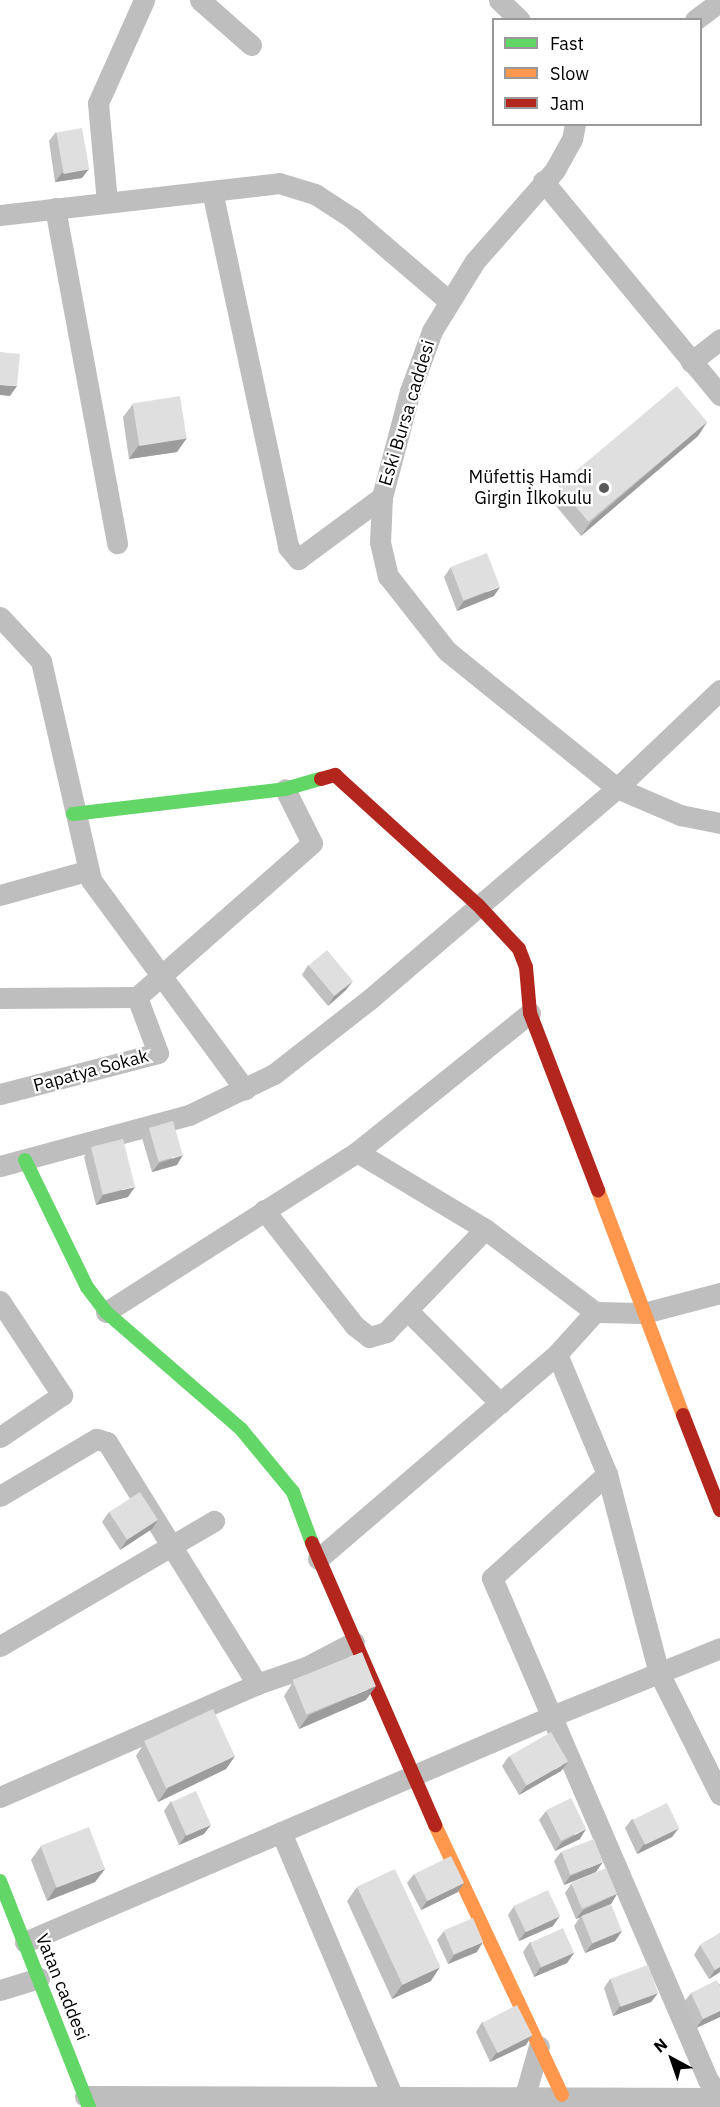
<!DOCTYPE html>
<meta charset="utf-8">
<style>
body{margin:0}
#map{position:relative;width:720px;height:2107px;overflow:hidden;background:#fff;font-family:"IBM Plex Sans",sans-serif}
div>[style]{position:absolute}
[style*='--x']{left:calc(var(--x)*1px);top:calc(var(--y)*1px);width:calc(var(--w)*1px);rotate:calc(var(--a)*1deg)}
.street>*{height:21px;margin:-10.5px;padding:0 10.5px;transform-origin:10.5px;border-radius:10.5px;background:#bebebe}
.fast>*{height:14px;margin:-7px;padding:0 7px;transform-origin:7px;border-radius:7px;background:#63d668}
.slow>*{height:14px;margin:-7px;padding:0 7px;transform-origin:7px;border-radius:7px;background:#ff974d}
.jam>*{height:14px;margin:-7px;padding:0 7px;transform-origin:7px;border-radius:7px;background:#b3261e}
.wall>*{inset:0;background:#c0c0c0}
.shaded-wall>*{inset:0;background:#9c9c9c}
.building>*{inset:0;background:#dfdfdf;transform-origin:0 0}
.dots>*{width:16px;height:16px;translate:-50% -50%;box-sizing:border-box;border:3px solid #fff;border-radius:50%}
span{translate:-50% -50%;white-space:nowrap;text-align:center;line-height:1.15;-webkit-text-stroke:4.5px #fff;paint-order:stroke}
.street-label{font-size:18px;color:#000}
.poi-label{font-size:18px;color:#000}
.right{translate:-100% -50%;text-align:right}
.legend{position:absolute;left:492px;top:18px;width:210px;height:108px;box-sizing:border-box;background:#fff;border:2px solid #999;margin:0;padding:8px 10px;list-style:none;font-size:18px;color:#000}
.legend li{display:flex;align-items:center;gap:12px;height:30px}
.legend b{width:30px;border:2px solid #999}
.north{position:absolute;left:642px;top:2029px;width:60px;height:60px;-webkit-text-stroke:4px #fff;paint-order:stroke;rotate:320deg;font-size:16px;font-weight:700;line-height:24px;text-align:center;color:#000}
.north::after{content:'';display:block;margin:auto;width:21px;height:27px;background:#000;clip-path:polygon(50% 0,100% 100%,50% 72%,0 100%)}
</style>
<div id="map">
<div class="street">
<div style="--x:200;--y:0;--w:68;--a:41.4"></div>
<div style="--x:499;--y:0;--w:29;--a:44"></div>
<div style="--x:695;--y:20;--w:31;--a:-37"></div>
<div style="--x:575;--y:124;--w:15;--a:101"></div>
<div style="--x:572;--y:139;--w:35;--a:119"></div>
<div style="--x:555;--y:170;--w:121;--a:131.3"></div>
<div style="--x:475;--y:261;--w:82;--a:121.6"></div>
<div style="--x:432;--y:331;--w:64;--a:110.1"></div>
<div style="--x:410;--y:391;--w:110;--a:104.8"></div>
<div style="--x:382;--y:497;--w:45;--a:92.5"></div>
<div style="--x:380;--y:542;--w:35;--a:77"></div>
<div style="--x:388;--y:576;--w:95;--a:51.8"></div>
<div style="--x:447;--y:651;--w:218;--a:38.9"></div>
<div style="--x:617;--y:788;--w:69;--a:23.2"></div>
<div style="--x:680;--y:815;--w:41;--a:11.3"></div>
<div style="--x:543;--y:181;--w:278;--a:50.4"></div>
<div style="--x:212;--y:191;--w:364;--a:77.9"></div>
<div style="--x:288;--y:547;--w:16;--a:50"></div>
<div style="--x:298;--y:559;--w:104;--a:-36.4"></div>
<div style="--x:107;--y:202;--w:99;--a:-95.2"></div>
<div style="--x:98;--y:103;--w:113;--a:-65.9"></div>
<div style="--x:55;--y:208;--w:341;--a:79.5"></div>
<div style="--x:0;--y:215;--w:281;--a:-6.5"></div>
<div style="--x:279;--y:183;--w:38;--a:17"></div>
<div style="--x:315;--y:194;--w:44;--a:33"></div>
<div style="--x:352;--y:218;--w:128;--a:40.6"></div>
<div style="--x:691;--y:362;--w:37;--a:-38"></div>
<div style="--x:0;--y:617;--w:60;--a:47"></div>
<div style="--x:41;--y:661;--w:225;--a:77.1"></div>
<div style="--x:91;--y:880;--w:260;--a:53.7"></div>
<div style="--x:0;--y:895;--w:89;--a:-15.6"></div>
<div style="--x:0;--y:998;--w:137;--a:-0.4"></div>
<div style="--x:137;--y:997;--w:233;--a:-41.3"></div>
<div style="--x:312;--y:843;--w:60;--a:-116.6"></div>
<div style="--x:0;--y:1094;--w:163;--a:-14.5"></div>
<div style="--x:158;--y:1053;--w:60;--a:-110.6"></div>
<div style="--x:357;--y:1152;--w:149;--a:31"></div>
<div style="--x:485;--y:1229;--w:138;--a:37"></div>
<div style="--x:0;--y:1166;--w:196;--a:-15.1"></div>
<div style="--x:189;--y:1115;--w:94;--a:-25.8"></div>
<div style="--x:274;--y:1074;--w:122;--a:-38"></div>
<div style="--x:370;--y:999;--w:325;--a:-40.5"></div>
<div style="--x:617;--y:788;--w:142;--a:-43.6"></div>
<div style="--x:264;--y:1210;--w:147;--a:51.9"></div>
<div style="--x:355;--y:1326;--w:18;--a:38"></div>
<div style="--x:369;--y:1337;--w:18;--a:-16"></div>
<div style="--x:386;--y:1332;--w:143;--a:-46.1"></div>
<div style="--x:0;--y:1301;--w:113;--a:56.6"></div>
<div style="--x:62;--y:1395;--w:75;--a:145.9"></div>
<div style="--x:407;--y:1310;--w:132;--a:45"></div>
<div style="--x:106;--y:1312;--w:298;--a:-32.5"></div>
<div style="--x:357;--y:1152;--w:222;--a:-38.8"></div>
<div style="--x:557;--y:1354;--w:130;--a:67.4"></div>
<div style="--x:607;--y:1474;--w:206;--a:75.4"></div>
<div style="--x:659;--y:1673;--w:136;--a:63.4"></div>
<div style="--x:607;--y:1474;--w:155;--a:137.9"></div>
<div style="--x:492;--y:1578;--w:546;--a:66.72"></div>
<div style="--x:708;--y:2080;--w:21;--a:55"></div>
<div style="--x:0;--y:1496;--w:112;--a:-30.7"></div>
<div style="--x:96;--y:1439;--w:11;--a:15"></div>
<div style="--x:107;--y:1442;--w:285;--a:58.2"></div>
<div style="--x:318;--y:1559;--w:315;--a:-40.6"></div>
<div style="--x:557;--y:1354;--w:57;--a:-47.9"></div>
<div style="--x:595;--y:1312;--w:49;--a:1.2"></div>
<div style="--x:644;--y:1313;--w:79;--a:-14.7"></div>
<div style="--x:0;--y:1646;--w:248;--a:-30.3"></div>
<div style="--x:0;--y:1797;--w:281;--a:-23.7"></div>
<div style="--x:257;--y:1684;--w:52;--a:-19.1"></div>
<div style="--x:306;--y:1667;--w:54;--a:-27.5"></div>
<div style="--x:281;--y:1832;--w:285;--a:67.1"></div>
<div style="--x:25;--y:1942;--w:573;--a:-23.21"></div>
<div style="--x:552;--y:1716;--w:181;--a:-22"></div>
<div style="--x:0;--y:1990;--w:41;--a:-17.1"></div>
<div style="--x:85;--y:2096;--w:635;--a:0.18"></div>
<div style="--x:522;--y:2106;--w:62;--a:-74.2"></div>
</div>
<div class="fast">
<div style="--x:73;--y:814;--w:213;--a:-6.7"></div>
<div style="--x:285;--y:789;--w:37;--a:-16"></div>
<div style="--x:25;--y:1160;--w:141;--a:64"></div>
<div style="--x:87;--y:1287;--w:31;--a:53"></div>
<div style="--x:106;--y:1312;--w:179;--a:40.9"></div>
<div style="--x:241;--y:1429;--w:82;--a:50.5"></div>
<div style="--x:293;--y:1492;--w:54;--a:69.6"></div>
<div style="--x:0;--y:1881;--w:243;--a:68.5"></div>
</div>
<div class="slow">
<div style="--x:598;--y:1190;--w:241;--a:69.3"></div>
<div style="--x:435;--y:1825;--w:298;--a:64.8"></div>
</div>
<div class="jam">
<div style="--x:321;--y:779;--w:15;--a:-16"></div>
<div style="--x:335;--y:775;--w:193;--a:42.3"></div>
<div style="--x:478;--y:905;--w:60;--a:47"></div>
<div style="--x:519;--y:949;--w:19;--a:69"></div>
<div style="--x:526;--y:967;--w:46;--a:85"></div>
<div style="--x:530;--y:1013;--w:190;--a:69"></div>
<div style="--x:683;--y:1415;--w:102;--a:68.7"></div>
<div style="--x:312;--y:1543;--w:308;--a:66.4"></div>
</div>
<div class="wall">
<div style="clip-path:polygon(56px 132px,82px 178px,55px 182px,49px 141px)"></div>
<div style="clip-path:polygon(133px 404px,177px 452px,129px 459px,123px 417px)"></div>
<div style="clip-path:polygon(707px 422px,698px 436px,581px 536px,551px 500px,560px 487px)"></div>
<div style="clip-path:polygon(451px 567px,494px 596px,457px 611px,444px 577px)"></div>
<div style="clip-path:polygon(308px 965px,346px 990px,328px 1006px,302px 975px)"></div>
<div style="clip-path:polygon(149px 1129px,177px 1165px,152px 1172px,142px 1138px)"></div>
<div style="clip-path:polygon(91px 1147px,128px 1197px,96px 1205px,84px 1157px)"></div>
<div style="clip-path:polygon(109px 1512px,158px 1520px,152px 1529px,120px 1550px,102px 1522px)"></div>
<div style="clip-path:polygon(293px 1682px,366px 1700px,299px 1729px,284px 1696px)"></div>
<div style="clip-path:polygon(145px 1742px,235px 1756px,226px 1769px,158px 1802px,136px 1756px)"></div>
<div style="clip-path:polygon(509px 1756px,561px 1771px,519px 1795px,502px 1766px)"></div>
<div style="clip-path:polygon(171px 1801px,204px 1834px,179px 1845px,164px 1811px)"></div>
<div style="clip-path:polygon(546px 1811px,580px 1839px,555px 1851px,539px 1820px)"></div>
<div style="clip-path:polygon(632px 1819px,672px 1837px,637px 1854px,625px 1828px)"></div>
<div style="clip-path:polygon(41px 1846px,105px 1869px,95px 1882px,47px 1901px,31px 1860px)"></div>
<div style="clip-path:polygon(561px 1852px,596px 1872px,564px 1885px,554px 1861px)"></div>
<div style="clip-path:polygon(414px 1874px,458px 1892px,421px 1910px,407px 1883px)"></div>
<div style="clip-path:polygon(571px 1884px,617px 1894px,611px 1904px,595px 1911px,622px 1931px,615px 1941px,585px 1953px,574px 1926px,580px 1917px,576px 1919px,565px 1893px)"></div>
<div style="clip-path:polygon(357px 1887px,431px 1981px,392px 1999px,347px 1901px)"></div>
<div style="clip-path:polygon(514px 1906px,553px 1926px,519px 1941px,508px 1915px)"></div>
<div style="clip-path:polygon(444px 1931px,477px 1952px,448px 1964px,437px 1940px)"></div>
<div style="clip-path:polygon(720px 1933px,720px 1972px,709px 1979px,694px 1955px,700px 1945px)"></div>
<div style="clip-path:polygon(530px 1942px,574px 1953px,567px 1963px,534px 1977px,523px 1952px)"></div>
<div style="clip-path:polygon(610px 1979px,658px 1993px,651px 2002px,613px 2016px,604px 1988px)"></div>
<div style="clip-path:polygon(720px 1984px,720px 2017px,696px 2028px,684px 2002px,691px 1993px)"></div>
<div style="clip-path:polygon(482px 2022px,532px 2035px,526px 2045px,490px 2062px,476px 2032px)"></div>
</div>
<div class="shaded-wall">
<div style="clip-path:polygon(89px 169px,82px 178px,55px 182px,62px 173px)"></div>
<div style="clip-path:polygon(0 385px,17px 386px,10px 396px,0 395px)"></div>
<div style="clip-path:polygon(707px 422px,698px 436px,581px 536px,591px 522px)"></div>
<div style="clip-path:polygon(187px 438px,177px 452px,129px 459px,139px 445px)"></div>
<div style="clip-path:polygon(500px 587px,494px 596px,457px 611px,464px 601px)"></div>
<div style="clip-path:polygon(353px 981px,346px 990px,328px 1006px,334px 996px)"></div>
<div style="clip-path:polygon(183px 1155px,177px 1165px,152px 1172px,159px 1163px)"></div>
<div style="clip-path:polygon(135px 1187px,128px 1197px,96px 1205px,103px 1195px)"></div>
<div style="clip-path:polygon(158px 1520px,152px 1529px,120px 1550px,127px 1540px)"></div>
<div style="clip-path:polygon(376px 1686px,366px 1700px,299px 1729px,309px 1715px)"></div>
<div style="clip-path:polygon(235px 1756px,226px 1769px,158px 1802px,168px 1788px)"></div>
<div style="clip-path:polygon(568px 1762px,561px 1771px,519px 1795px,526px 1786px)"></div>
<div style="clip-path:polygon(211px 1825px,204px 1834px,179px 1845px,186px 1835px)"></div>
<div style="clip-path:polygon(679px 1828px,672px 1837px,637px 1854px,644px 1844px)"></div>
<div style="clip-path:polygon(586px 1829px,580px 1839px,555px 1851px,562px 1842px)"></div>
<div style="clip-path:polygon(603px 1862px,596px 1872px,564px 1885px,570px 1876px)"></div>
<div style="clip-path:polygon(105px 1869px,95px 1882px,47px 1901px,56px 1887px)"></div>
<div style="clip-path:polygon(464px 1883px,458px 1892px,421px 1910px,427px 1901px)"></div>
<div style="clip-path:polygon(617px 1894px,611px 1904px,576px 1919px,583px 1910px)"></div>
<div style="clip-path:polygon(560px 1916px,553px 1926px,519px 1941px,526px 1931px)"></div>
<div style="clip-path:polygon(622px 1931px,615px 1941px,585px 1953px,592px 1944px)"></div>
<div style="clip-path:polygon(483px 1942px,477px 1952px,448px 1964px,454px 1955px)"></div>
<div style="clip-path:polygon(574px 1953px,567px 1963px,534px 1977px,540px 1968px)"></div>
<div style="clip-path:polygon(440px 1967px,431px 1981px,392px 1999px,402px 1985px)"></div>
<div style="clip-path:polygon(720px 1967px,720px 1972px,709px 1979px,715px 1970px)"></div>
<div style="clip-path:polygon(658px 1993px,651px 2002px,613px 2016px,620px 2006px)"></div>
<div style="clip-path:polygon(720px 2011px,720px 2017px,696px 2028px,703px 2019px)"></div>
<div style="clip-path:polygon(532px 2035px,526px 2045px,490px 2062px,497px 2052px)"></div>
</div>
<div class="building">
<div style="left:82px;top:128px;width:42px;height:26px;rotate:80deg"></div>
<div style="clip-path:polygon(0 352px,20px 354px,17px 386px,0 385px)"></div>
<div style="left:677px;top:386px;width:47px;height:155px;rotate:50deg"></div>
<div style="left:180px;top:396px;width:43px;height:48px;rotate:81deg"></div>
<div style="left:487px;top:553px;width:36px;height:39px;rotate:69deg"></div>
<div style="left:327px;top:950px;width:40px;height:24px;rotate:50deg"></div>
<div style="left:173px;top:1121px;width:35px;height:25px;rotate:74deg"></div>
<div style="left:123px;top:1139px;width:49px;height:33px;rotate:76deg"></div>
<div style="left:140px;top:1492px;width:33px;height:37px;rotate:57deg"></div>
<div style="left:362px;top:1652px;width:37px;height:75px;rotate:68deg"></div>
<div style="left:213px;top:1709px;width:52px;height:76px;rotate:65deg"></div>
<div style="left:551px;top:1732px;width:34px;height:48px;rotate:60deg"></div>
<div style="left:196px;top:1791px;width:37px;height:27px;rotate:66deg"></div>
<div style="left:571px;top:1798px;width:34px;height:28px;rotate:64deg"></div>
<div style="left:667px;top:1803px;width:28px;height:38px;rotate:64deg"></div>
<div style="left:89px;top:1827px;width:45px;height:52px;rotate:69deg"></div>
<div style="left:594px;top:1839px;width:25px;height:35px;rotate:69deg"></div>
<div style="left:451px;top:1856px;width:30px;height:41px;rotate:64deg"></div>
<div style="left:606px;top:1868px;width:28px;height:38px;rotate:67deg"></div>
<div style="left:395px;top:1869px;width:108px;height:42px;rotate:65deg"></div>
<div style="left:548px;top:1890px;width:29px;height:38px;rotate:65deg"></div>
<div style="left:611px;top:1904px;width:29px;height:32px;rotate:68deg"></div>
<div style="left:473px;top:1918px;width:26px;height:32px;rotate:67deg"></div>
<div style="left:563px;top:1928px;width:27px;height:36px;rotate:66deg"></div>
<div style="clip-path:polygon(720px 1933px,720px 1967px,715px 1970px,700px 1945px)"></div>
<div style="left:648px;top:1965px;width:30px;height:40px;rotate:70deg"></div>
<div style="clip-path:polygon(717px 1980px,720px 1986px,720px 2011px,703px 2019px,691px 1993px)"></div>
<div style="left:517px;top:2005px;width:34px;height:39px;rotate:63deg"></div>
</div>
<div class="dots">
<div style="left:604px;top:488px;background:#595959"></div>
</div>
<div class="street-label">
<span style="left:407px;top:413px;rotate:-73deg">Eski Bursa caddesi</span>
<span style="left:91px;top:1071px;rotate:-15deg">Papatya Sokak</span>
<span style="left:62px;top:1987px;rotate:68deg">Vatan caddesi</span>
</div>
<div class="poi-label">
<span class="right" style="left:592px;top:488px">Müfettiş Hamdi<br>Girgin İlkokulu</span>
</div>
<ul class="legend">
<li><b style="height:8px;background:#63d668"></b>Fast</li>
<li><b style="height:8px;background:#ff974d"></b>Slow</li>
<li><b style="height:8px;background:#b3261e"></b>Jam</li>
</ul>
<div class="north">N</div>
</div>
